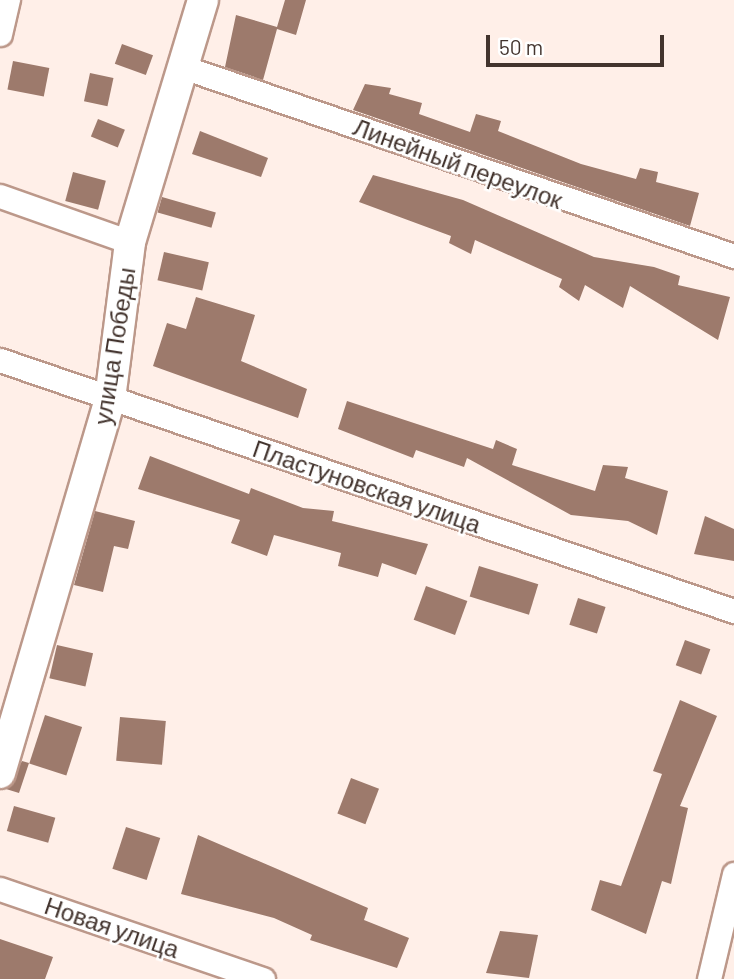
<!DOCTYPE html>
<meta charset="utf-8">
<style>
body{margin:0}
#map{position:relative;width:734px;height:979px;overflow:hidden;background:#ffefe8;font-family:Barlow,sans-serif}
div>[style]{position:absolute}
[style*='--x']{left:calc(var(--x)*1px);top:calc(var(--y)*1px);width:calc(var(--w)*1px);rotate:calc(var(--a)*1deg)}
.building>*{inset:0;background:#9d7a6c;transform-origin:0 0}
.roads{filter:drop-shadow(2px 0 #bc988a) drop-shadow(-2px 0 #bc988a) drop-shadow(0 2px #bc988a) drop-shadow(0 -2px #bc988a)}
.minor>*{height:23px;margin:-11.5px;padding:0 11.5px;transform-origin:11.5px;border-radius:11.5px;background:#fff}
.tertiary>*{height:30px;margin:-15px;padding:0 15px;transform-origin:15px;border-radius:15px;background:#fff}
span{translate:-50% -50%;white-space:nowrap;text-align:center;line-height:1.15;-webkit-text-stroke:5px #fff;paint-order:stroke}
.street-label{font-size:24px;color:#43342e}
.scale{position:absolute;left:486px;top:35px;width:178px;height:32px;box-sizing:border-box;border:4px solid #43342e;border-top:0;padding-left:9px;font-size:21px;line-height:24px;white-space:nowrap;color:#43342e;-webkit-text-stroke:5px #fff;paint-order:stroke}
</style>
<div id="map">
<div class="building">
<div style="clip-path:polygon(285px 0,306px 0,296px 35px,277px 29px,263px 80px,225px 67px,236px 15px,277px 27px)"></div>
<div style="left:122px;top:44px;width:33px;height:21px;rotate:20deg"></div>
<div style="left:13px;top:61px;width:37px;height:29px;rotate:11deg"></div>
<div style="left:90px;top:73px;width:24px;height:29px;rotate:12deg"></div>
<div style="clip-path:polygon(365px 84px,391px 88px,389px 94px,422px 103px,419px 114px,470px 132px,476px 114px,501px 121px,498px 131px,581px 164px,636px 179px,640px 168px,658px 172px,656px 182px,699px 193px,690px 226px,353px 110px)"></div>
<div style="left:98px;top:119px;width:29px;height:19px;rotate:22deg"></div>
<div style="clip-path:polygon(200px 131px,268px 158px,261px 177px,192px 154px)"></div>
<div style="left:73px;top:172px;width:34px;height:30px;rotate:15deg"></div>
<div style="clip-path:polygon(373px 175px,463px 200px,594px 257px,654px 267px,680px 276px,678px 285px,730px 297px,718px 340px,630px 286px,623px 308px,585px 285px,579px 301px,559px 287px,562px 279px,475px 240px,471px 254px,449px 243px,451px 236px,359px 202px)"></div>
<div style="left:162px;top:197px;width:56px;height:16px;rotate:16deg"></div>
<div style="left:164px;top:252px;width:46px;height:29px;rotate:13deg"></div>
<div style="clip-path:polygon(196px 297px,255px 315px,241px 361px,307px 389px,298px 418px,153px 366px,167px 323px,186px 329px)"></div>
<div style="clip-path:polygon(347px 401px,493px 449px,496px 440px,517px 449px,512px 465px,595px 491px,603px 465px,628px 467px,625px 478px,668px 491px,657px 535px,628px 521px,571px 515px,467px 458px,464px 467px,416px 450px,413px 458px,338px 429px)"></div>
<div style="clip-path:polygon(150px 456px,249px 494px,251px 488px,303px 508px,334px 511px,332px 521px,428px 544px,416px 575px,382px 563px,378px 577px,338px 566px,341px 553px,274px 535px,267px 556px,231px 543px,240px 520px,138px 489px)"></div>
<div style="clip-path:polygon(95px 511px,135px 521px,128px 549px,114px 546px,103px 592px,74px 585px)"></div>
<div style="clip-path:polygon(705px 516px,734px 529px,734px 561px,694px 554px)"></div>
<div style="left:479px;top:566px;width:62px;height:32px;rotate:17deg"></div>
<div style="left:426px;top:586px;width:44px;height:36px;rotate:20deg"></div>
<div style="left:578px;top:598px;width:29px;height:28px;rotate:18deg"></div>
<div style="left:685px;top:640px;width:27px;height:27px;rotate:20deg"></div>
<div style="left:57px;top:645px;width:37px;height:34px;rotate:13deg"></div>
<div style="clip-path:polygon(680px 700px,717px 716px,680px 806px,688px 808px,671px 884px,662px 881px,646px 934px,591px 910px,600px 880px,621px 886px,662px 774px,653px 771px)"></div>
<div style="left:45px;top:715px;width:39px;height:51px;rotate:18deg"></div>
<div style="left:120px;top:717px;width:46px;height:44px;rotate:5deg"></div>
<div style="clip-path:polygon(22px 761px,29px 763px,19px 793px,6px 789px)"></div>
<div style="left:351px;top:778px;width:30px;height:38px;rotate:21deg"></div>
<div style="left:14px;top:806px;width:43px;height:26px;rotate:16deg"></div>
<div style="left:126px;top:827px;width:36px;height:44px;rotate:18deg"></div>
<div style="clip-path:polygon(198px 835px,368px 908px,364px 920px,409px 938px,397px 968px,310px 940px,312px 935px,274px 918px,181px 894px)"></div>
<div style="clip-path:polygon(500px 931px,538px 935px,529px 978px,486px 973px)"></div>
<div style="clip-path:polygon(0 939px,53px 957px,45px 979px,0 979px)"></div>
</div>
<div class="roads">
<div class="minor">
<div style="--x:0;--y:34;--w:35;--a:-77"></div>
<div style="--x:183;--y:67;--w:583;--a:18.93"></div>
<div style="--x:0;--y:196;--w:138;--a:19.5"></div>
<div style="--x:0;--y:360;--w:776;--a:18.88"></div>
<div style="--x:0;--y:889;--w:278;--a:18.9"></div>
<div style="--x:709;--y:979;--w:108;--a:-76.6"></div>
</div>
<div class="tertiary">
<div style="--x:0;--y:773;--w:390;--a:-73.6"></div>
<div style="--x:110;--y:399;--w:158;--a:-82.7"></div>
<div style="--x:130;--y:242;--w:253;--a:-73.2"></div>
</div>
</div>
<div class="street-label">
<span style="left:458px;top:163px;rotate:20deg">Линейный переулок</span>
<span style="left:114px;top:346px;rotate:-81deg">улица Победы</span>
<span style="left:367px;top:486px;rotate:19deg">Пластуновская улица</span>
<span style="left:112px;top:927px;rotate:19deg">Новая улица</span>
</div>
<div class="scale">50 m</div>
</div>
